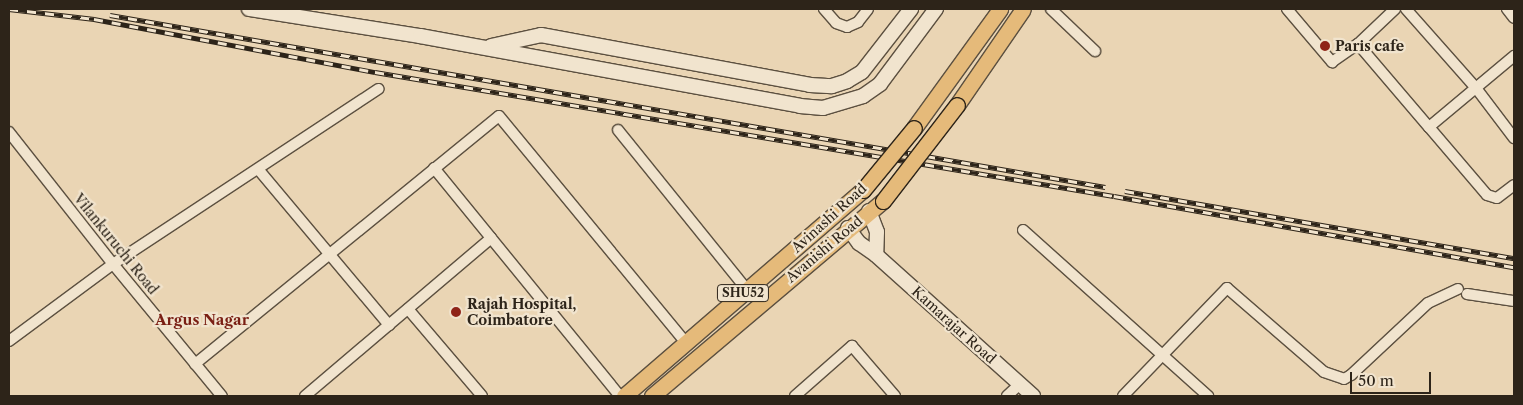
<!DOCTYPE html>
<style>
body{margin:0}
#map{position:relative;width:1523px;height:405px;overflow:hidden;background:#ead5b4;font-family:"Libre Caslon Text",serif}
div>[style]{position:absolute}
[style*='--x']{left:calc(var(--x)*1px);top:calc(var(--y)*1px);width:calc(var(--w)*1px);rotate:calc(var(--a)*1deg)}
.roads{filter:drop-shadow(1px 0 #5c5040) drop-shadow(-1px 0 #5c5040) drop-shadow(0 1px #5c5040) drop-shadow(0 -1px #5c5040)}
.street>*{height:10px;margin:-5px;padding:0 5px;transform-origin:5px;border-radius:5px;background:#f1e4ce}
.secondary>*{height:14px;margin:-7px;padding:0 7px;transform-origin:7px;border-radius:7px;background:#f1e4ce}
.primary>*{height:15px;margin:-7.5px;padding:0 7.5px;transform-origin:7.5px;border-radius:7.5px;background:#e5ba7a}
.rail>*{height:5px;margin-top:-2.5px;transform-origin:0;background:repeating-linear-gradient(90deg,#f1e4ce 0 9px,#2d2419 0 18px);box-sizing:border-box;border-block:1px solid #2d2419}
.bridges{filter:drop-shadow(1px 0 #2d2419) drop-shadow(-1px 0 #2d2419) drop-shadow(0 1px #2d2419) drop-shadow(0 -1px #2d2419)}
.primary-bridge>*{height:15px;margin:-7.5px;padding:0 7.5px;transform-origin:7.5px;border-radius:7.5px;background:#e5ba7a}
.dots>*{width:14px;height:14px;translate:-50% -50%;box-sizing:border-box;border:2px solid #f1e4ce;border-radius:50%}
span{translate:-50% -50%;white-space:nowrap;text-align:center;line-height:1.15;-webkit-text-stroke:4.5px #f1e4ce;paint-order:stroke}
.shield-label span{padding:1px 4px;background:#f1e4ce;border:1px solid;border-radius:4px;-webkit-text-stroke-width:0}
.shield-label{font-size:12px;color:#2d2419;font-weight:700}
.poi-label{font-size:14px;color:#2d2419;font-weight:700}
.left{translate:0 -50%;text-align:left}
.street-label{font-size:14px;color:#2d2419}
.neighbourhood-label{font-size:15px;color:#7a1f14;font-weight:700}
.frame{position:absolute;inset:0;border:10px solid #2d2419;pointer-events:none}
.scale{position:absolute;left:1350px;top:372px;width:81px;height:22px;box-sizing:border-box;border:2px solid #2d2419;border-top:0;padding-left:6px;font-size:15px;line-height:18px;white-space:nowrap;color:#2d2419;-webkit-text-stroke:4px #f1e4ce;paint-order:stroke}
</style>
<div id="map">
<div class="roads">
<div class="street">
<div style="--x:824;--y:9;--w:18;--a:49"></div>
<div style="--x:836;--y:23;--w:12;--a:20"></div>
<div style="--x:847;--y:27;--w:12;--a:-24"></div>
<div style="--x:858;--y:22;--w:16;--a:-52"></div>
<div style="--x:1051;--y:9;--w:61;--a:43.7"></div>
<div style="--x:1287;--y:9;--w:70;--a:49.7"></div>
<div style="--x:1332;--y:62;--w:32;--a:-35"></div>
<div style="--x:1395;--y:9;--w:51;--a:136.6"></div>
<div style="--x:1358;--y:44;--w:109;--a:49.5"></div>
<div style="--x:1429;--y:127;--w:111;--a:-39.9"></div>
<div style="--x:1406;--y:9;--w:106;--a:48.5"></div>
<div style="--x:1476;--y:88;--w:63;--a:52.8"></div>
<div style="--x:1507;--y:9;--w:11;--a:52"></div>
<div style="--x:1429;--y:127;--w:89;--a:49.5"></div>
<div style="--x:1487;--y:195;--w:10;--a:17"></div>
<div style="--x:1497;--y:198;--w:21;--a:-37"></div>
<div style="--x:618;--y:130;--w:206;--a:51.1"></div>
<div style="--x:9;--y:132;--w:168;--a:51.8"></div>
<div style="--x:113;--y:264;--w:171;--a:50.5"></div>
<div style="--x:434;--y:168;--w:90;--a:50.8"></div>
<div style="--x:258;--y:169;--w:204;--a:50"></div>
<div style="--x:1023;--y:230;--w:249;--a:41.9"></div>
<div style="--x:1467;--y:294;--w:48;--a:8.5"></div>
<div style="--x:408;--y:309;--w:114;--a:49.6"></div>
<div style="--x:9;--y:341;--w:129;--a:-36.5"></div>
<div style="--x:113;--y:264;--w:318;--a:-33.4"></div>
<div style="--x:195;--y:364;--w:392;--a:-39.2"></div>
<div style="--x:499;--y:116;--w:294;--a:50.5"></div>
<div style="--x:305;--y:396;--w:244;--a:-40.3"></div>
<div style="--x:491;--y:238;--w:204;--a:50.8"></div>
<div style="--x:795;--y:396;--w:76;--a:-41.3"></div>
<div style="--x:852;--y:346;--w:66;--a:49.3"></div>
<div style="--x:1007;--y:396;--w:18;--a:-43"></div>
<div style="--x:1123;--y:396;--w:150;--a:-46.1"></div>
<div style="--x:1227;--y:288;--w:128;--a:40.9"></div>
<div style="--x:1324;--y:372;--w:21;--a:19"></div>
<div style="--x:1344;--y:379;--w:8;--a:-30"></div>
<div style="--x:1351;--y:375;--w:105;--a:-43.1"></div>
<div style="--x:1428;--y:303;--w:33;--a:-25"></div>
</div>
<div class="secondary">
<div style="--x:249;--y:9;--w:173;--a:9"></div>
<div style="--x:420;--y:36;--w:386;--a:10.4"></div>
<div style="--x:800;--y:106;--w:23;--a:5"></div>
<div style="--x:823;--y:108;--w:42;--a:-16.7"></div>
<div style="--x:863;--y:96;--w:21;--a:-35"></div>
<div style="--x:880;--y:84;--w:94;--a:-53.3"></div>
<div style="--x:491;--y:46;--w:51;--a:-12.4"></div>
<div style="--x:541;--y:35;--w:274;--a:10.5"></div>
<div style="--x:810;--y:85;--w:22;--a:3"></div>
<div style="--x:832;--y:86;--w:16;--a:-18"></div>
<div style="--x:847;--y:81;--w:17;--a:-31"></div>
<div style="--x:862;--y:72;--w:80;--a:-52.1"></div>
<div style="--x:869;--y:211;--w:22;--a:69"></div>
<div style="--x:877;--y:232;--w:23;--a:92"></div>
<div style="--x:848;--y:228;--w:19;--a:54"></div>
<div style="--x:859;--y:243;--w:21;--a:35"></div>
<div style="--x:876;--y:255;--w:211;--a:41.9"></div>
</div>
<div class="primary">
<div style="--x:957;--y:105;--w:116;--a:-55.5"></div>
<div style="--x:914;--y:128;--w:147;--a:-54.1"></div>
<div style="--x:624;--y:396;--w:316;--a:-40.8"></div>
<div style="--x:652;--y:396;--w:302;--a:-40.2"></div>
</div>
</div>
<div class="rail">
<div style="--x:9;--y:9;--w:86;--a:6.7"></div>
<div style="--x:94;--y:19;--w:286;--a:10.7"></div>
<div style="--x:375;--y:72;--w:749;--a:9.53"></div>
<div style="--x:1114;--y:196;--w:406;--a:10.1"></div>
<div style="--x:110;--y:15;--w:1010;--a:9.81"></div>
<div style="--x:1125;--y:191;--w:395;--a:9.8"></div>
</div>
<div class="bridges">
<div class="primary-bridge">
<div style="--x:863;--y:190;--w:80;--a:-50.6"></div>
<div style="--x:883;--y:201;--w:121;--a:-52.4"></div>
</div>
</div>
<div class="dots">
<div style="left:1325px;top:46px;background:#8f2418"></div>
<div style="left:456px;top:312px;background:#8f2418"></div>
</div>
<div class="shield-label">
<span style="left:743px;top:293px">SHU52</span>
</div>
<div class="poi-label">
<span class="left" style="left:1335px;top:46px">Paris cafe</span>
<span class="left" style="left:467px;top:312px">Rajah Hospital,<br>Coimbatore</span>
</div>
<div class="street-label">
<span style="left:829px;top:218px;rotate:-42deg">Avinashi Road</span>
<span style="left:116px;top:244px;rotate:51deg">Vilankuruchi Road</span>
<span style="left:824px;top:249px;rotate:-40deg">Avanishi Road</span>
<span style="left:954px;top:325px;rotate:42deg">Kamarajar Road</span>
</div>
<div class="neighbourhood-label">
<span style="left:202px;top:320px">Argus Nagar</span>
</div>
<div class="frame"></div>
<div class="scale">50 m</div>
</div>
